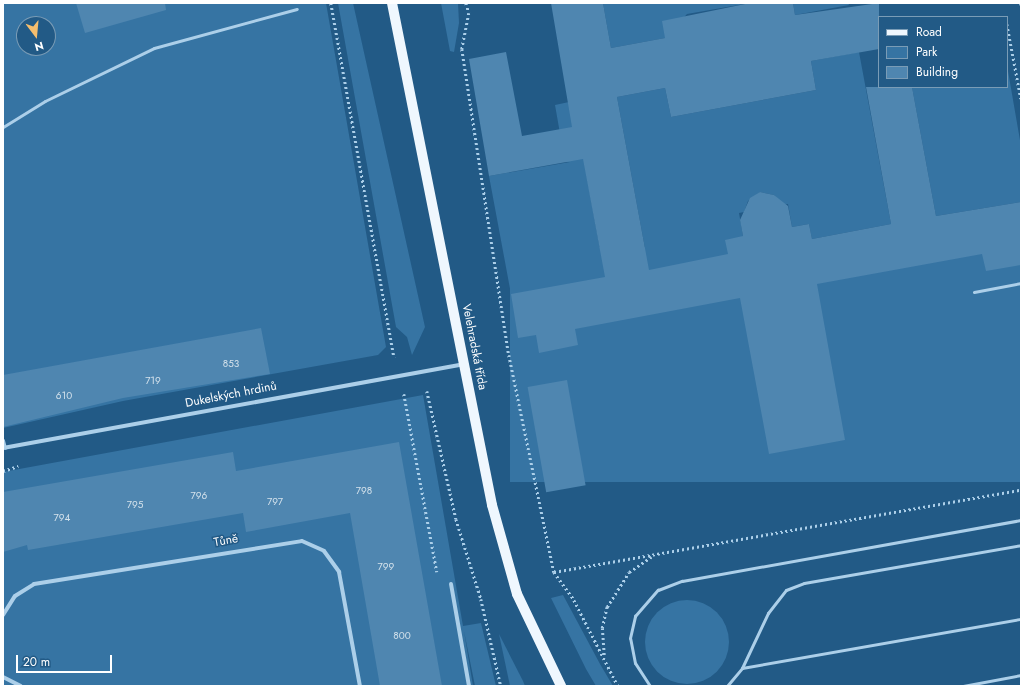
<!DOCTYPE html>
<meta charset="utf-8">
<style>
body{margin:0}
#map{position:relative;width:1024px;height:689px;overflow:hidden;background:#225a86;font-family:Jost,sans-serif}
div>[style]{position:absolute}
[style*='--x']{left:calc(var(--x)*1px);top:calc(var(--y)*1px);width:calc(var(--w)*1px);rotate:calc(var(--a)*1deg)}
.green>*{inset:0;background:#3674a3;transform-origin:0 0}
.round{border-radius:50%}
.building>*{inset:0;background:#4f86b0;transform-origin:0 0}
.path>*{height:2.5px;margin-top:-1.25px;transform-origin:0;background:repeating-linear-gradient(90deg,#accfe9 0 2px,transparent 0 5px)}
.lane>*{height:3px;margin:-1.5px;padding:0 1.5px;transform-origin:1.5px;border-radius:1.5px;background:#accfe9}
.street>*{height:4px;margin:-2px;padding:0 2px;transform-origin:2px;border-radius:2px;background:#accfe9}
.primary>*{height:10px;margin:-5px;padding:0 5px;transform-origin:5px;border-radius:5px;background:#eff7fe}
span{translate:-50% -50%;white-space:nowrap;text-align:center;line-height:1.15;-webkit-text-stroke:3px #225a86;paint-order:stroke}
.number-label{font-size:10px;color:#d3e1eb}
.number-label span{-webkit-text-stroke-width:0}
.street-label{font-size:12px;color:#fff}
.frame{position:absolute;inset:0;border:4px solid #fff;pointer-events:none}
.legend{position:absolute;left:878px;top:16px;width:130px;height:72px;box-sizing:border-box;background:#225a86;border:1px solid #7a9cb6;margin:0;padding:5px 7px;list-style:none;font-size:12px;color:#fff}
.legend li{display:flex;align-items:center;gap:8px;height:20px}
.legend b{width:20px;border:1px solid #7a9cb6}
.north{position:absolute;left:16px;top:16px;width:40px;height:40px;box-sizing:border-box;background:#225a86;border:1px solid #7a9cb6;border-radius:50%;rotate:164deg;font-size:11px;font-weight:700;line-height:16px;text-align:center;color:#fff}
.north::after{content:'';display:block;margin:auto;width:14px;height:18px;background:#f5be6e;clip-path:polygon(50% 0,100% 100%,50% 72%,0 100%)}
.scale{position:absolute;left:16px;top:655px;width:96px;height:18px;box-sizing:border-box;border:2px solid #fff;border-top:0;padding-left:5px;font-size:12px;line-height:14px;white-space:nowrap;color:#fff;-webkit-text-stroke:3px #225a86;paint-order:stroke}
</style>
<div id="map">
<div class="green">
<div style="clip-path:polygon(evenodd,3px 3px,326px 3px,386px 347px,378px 355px,123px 401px,3px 428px,3px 3px,24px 24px,48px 24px,48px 48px,24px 48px,24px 24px)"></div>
<div style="clip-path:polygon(338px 3px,353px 3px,425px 327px,412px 355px,407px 337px,396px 327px)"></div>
<div style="clip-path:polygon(441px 3px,458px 3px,459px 23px,454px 52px,450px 51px)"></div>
<div style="clip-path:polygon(603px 3px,750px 3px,687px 14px,665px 38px,611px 48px)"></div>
<div style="clip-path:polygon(793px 3px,848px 3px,849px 5px,795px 15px)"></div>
<div style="clip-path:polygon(859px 52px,891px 224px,812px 239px,809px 224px,792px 227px,788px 204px,782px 205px,774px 195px,760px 192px,748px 201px,744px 212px,739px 213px,743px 236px,728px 254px,649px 270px,617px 97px,665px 88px,671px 117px,816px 90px,811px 61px)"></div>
<div style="clip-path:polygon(1008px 71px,1021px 146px,1021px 202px,936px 216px,912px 87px,1007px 87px)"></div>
<div style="clip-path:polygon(569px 102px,574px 105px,605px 277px,511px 294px,489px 176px,570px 162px,565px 162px,555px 105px)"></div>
<div style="left:1021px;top:247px;width:235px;height:511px;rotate:90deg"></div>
<div style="clip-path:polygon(423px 395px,463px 626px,481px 623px,496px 686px,475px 686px,464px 631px,473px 686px,3px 686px,3px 472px)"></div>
<div style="clip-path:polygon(563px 595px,600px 664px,613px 686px,596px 686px,586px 669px,551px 598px)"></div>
<div class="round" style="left:645px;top:600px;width:84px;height:84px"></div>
<div style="clip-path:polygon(499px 634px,523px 681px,525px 686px,510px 686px)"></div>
</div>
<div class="building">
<div style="clip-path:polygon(76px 3px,165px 3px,166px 10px,85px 33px)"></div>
<div style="clip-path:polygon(551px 3px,603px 3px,611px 48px,665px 38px,662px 21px,750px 3px,793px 3px,795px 15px,879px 3px,879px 49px,811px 61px,816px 90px,671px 117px,665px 88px,617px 97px,649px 270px,728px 254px,725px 240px,743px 236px,740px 220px,750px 198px,760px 192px,774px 195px,788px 206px,792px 227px,809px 224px,812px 239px,891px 224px,866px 87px,912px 87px,936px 216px,1021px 202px,1021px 265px,986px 271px,982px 254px,817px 284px,845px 440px,769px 454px,740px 298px,575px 329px,578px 345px,539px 353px,536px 335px,518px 338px,511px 294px,605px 277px,583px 159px,489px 176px,469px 59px,506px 52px,522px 136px,572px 127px)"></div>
<div style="clip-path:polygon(261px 328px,270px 374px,123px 398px,3px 427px,3px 375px)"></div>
<div style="left:567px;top:380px;width:107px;height:40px;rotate:80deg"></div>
<div style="clip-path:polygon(399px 442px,442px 686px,380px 686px,350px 513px,246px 532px,243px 513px,28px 550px,27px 545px,3px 552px,3px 492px,233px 452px,236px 471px)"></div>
</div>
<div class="path">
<div style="--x:331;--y:3;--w:360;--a:79.9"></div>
<div style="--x:466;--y:3;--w:10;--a:73"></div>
<div style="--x:469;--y:13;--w:37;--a:101"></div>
<div style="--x:462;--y:49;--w:310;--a:81.3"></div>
<div style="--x:509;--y:355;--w:222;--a:78.3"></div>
<div style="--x:554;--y:572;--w:34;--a:54"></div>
<div style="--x:574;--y:600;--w:97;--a:62.9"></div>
<div style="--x:1007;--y:24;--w:76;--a:79.4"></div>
<div style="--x:427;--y:391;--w:131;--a:77.2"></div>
<div style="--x:456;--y:519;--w:84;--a:72.6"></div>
<div style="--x:481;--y:599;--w:89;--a:77.1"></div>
<div style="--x:404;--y:394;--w:181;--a:79.5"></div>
<div style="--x:3;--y:471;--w:16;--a:-18"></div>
<div style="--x:554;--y:572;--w:474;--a:-10"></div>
<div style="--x:604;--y:655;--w:27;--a:-94"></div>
<div style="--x:602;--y:628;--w:22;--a:-77"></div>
<div style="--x:607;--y:607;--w:41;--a:-57.8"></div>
<div style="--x:629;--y:572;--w:27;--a:-34"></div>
</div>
<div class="lane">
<div style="--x:3;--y:127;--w:49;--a:-31.8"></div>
<div style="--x:45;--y:101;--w:121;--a:-25.9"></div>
<div style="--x:154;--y:48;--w:148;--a:-15.3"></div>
<div style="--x:974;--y:292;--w:48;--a:-10.8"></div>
<div style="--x:3;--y:440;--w:8;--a:76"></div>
<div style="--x:742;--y:668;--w:283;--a:-10"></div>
<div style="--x:650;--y:686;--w:27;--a:-123"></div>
<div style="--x:635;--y:663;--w:25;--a:-101"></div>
<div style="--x:630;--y:638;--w:23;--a:-77"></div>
<div style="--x:635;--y:616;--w:35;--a:-49"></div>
<div style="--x:658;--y:590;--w:26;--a:-21"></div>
<div style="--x:682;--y:581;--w:344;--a:-10.2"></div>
<div style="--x:727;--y:686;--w:23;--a:-50"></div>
<div style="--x:742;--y:668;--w:61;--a:-64.7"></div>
<div style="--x:768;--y:613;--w:29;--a:-52"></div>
<div style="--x:786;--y:590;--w:19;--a:-21"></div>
<div style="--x:804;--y:583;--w:220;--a:-9.9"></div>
<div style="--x:963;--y:686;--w:59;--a:-10.7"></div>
</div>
<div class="street">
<div style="--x:1021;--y:3;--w:1;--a:90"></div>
<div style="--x:3;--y:448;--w:468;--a:-10.3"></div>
<div style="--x:451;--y:584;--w:104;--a:80"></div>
<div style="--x:3;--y:615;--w:22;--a:-58"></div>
<div style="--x:15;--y:596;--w:22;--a:-32"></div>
<div style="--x:34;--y:584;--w:271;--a:-9.1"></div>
<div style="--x:302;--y:541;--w:24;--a:24"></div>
<div style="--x:324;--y:551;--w:26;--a:54"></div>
<div style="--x:339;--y:572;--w:116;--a:79.6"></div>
<div style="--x:3;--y:677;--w:20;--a:27"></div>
</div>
<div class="primary">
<div style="--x:392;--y:3;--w:512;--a:78.73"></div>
<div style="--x:492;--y:505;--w:92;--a:74.3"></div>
<div style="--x:517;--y:594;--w:102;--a:64.4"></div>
</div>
<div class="number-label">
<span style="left:231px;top:364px">853</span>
<span style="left:153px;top:381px">719</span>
<span style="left:64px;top:396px">610</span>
<span style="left:364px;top:491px">798</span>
<span style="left:199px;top:496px">796</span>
<span style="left:275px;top:502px">797</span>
<span style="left:135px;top:505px">795</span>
<span style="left:62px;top:518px">794</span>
<span style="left:386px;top:567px">799</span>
<span style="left:402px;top:636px">800</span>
</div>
<div class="street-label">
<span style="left:474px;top:347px;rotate:79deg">Velehradská třída</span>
<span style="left:231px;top:395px;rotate:-11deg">Dukelských hrdinů</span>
<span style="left:226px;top:541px;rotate:-10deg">Tůně</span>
</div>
<div class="frame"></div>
<ul class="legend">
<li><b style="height:5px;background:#eff7fe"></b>Road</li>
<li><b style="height:11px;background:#3674a3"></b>Park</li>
<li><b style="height:11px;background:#4f86b0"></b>Building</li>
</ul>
<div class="north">N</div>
<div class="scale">20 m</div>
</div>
